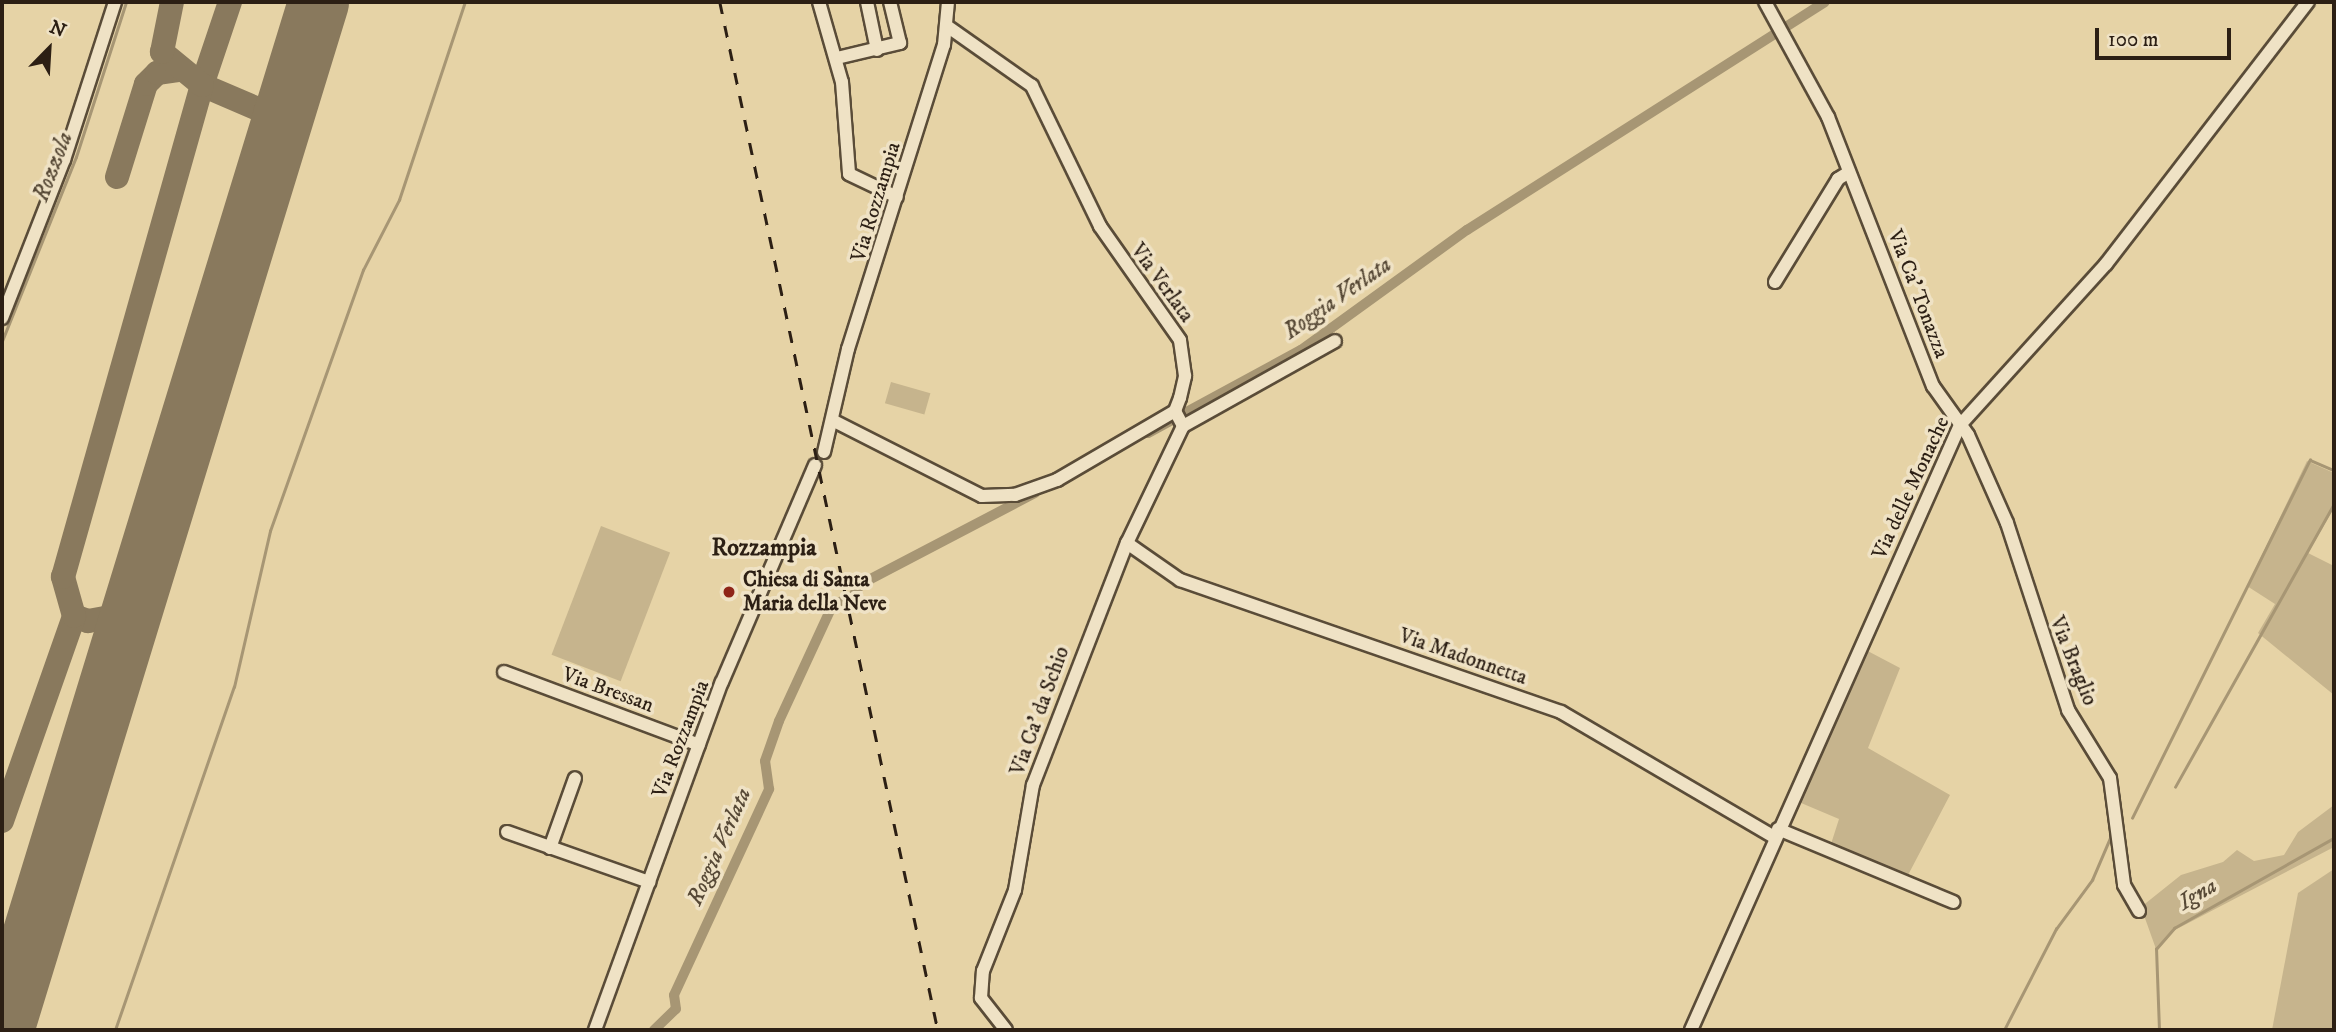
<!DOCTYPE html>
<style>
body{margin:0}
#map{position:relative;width:2336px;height:1032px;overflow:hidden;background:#e6d3a6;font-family:"IM FELL DW Pica",serif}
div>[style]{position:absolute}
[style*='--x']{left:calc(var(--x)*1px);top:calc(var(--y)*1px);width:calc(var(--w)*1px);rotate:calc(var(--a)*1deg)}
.green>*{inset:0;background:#c6b48d;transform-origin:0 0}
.stream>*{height:2.5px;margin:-1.25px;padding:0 1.25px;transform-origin:1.25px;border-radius:1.25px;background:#a79674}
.canal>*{height:10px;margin:-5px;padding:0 5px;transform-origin:5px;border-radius:5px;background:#a79674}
.taxiway>*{height:24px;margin:-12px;padding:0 12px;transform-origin:12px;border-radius:12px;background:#89795d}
.runway>*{height:61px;margin:-30.5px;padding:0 30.5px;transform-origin:30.5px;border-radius:30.5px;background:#89795d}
.roads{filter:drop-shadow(2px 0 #5a4c38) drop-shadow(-2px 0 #5a4c38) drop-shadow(0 2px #5a4c38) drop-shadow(0 -2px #5a4c38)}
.minor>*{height:12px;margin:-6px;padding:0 6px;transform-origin:6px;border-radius:6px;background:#efe2c5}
.rail>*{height:2.5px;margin-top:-1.25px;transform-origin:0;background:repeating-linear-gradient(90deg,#2c1f14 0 12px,transparent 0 24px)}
.dots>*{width:19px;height:19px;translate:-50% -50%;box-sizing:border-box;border:4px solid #efe2c5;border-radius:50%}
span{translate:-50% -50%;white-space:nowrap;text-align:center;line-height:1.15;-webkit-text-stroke:7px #efe2c5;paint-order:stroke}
.street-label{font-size:21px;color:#2c1f14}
.poi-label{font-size:21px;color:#2c1f14;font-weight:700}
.left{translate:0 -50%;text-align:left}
.water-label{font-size:23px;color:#574936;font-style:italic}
.quarter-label{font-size:24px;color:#2c1f14;font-weight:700}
.frame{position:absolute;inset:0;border:4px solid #2c1f14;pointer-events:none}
.north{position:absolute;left:14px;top:14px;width:70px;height:70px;-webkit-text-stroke:5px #efe2c5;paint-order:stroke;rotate:24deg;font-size:19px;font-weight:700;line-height:28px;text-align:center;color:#2c1f14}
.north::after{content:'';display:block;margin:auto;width:24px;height:32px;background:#2c1f14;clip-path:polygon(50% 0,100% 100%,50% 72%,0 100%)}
.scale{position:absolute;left:2095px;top:28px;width:136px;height:32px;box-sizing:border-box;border:4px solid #2c1f14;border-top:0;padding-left:9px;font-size:21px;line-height:24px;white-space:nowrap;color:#2c1f14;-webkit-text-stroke:5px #efe2c5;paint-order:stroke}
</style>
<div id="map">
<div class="green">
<div style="left:891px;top:382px;width:41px;height:22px;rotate:16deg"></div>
<div style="clip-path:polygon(2307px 461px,2334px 473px,2334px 508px,2308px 553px,2334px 566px,2334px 695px,2258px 633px,2275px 604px,2247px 586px)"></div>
<div style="left:601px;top:526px;width:74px;height:138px;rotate:21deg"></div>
<div style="clip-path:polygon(1862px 648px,1900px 668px,1868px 748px,1950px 795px,1907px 877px,1831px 844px,1839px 819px,1794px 800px)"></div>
<div style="clip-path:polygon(2334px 805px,2334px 847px,2173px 931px,2156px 949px,2141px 907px,2181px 875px,2223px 862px,2237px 850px,2254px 861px,2284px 855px,2298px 832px)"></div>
<div style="clip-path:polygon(2334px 869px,2334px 1030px,2272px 1030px,2298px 893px)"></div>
</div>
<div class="stream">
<div style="--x:2;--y:341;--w:198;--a:-68.1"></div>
<div style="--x:76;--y:157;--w:163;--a:-72.1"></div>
<div style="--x:2175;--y:787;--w:325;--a:-60.7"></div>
<div style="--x:2132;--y:818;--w:400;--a:-63.6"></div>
<div style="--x:2310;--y:460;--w:26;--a:23"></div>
<div style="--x:115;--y:1030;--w:363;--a:-70.9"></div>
<div style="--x:234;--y:687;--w:160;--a:-77"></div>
<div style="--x:270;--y:531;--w:277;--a:-70.4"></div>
<div style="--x:363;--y:270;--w:79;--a:-62.8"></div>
<div style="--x:399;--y:200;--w:209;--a:-71.6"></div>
<div style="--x:2004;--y:1030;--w:114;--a:-62.8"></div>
<div style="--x:2056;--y:929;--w:61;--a:-53.7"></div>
<div style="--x:2092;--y:880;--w:53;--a:-66.8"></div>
<div style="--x:2159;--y:1030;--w:81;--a:-92.1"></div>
<div style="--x:2156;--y:949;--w:28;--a:-49"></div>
<div style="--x:2174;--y:928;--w:184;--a:-29.4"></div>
</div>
<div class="canal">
<div style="--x:1148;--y:433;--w:174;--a:-28.5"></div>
<div style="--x:1301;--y:350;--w:205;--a:-35.9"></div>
<div style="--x:1467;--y:230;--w:424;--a:-32.5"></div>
<div style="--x:854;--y:594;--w:12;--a:-55"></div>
<div style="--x:861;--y:584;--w:196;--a:-27.6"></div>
<div style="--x:654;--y:1030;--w:30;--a:-44"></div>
<div style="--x:676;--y:1009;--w:14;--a:-98"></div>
<div style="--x:674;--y:995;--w:227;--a:-65.2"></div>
<div style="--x:769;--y:789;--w:28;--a:-98"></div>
<div style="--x:765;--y:761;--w:42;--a:-70.7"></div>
<div style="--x:779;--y:721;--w:129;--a:-65.2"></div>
<div style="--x:833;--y:604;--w:10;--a:-17"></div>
</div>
<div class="taxiway">
<div style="--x:230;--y:2;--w:88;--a:108.6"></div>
<div style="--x:202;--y:85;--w:69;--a:23.2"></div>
<div style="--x:265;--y:112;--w:31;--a:71"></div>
<div style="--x:265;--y:112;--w:31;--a:-37"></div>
<div style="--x:117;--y:177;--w:97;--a:-72.7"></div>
<div style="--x:146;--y:84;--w:16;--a:-45"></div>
<div style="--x:157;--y:73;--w:21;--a:-8"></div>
<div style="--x:74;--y:616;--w:15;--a:20"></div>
<div style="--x:88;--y:621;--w:28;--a:-10"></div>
<div style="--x:116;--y:616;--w:25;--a:-40"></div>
<div style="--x:2;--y:821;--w:217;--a:-70.6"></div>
<div style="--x:74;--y:616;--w:41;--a:-105.8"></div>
<div style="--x:63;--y:577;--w:511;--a:-74.22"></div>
<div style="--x:202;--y:85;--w:52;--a:-140.5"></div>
<div style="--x:162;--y:52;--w:51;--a:-78.7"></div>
<div style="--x:2;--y:994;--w:12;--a:9"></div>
</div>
<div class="runway">
<div style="--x:3;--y:1030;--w:1075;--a:-72.96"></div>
</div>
<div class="roads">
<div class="minor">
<div style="--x:819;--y:2;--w:83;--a:74"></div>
<div style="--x:842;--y:82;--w:92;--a:85.6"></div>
<div style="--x:849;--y:174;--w:53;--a:25.6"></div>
<div style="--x:867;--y:2;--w:49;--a:78.2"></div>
<div style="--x:1765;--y:2;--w:131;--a:61.3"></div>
<div style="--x:1828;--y:117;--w:289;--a:68.7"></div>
<div style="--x:1933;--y:386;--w:60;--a:54.5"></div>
<div style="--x:1968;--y:435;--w:96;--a:66.1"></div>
<div style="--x:2007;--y:523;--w:197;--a:71.9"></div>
<div style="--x:2068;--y:710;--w:80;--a:58.3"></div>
<div style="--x:2110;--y:778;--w:108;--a:82.5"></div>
<div style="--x:2124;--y:885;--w:30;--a:60"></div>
<div style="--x:837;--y:58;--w:65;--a:-13.4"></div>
<div style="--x:900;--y:43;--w:42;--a:-103.7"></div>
<div style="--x:1775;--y:282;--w:121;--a:-58.5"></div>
<div style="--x:1838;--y:179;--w:13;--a:-32"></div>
<div style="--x:2;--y:318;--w:170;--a:-68.6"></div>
<div style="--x:64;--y:160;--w:166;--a:-72.1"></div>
<div style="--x:834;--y:421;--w:166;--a:26.9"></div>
<div style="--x:982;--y:496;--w:33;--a:-2"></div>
<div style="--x:1015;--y:495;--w:45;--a:-19.7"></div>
<div style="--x:1057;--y:480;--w:137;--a:-30.3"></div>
<div style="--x:1175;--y:411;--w:14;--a:-69"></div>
<div style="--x:1180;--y:398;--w:23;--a:-77"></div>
<div style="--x:1185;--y:376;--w:36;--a:-98"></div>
<div style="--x:1180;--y:340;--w:139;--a:-125.1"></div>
<div style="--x:1100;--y:226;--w:156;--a:-115.9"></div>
<div style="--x:1032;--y:86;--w:104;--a:-144.8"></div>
<div style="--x:1183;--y:426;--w:174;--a:-29.2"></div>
<div style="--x:824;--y:452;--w:106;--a:-76.9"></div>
<div style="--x:848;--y:349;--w:319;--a:-72.5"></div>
<div style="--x:944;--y:45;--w:43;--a:-84.7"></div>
<div style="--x:1127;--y:543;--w:65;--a:34.9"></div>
<div style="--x:1180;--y:580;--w:403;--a:19.1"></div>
<div style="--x:1561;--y:712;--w:247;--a:30.4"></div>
<div style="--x:504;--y:672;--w:208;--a:20.5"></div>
<div style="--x:1778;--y:829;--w:190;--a:22.6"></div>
<div style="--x:507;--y:832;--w:151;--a:19.4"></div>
<div style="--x:550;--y:848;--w:74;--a:-70.3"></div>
<div style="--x:595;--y:1030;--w:370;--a:-70"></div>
<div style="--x:722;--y:682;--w:236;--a:-66.8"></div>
<div style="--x:1006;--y:1030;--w:41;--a:-128"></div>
<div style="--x:981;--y:998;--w:27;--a:-86"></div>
<div style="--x:983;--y:971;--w:87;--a:-68.4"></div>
<div style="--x:1015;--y:890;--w:107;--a:-80.3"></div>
<div style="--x:1033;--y:785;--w:260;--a:-68.8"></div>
<div style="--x:1127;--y:543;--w:130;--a:-64.4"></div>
<div style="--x:1183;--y:426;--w:17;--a:-118"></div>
<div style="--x:1691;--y:1030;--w:662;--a:-66.03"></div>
<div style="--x:1960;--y:425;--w:217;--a:-47.8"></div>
<div style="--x:2106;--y:264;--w:331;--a:-52.4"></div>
</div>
</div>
<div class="rail">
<div style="--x:720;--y:2;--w:1051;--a:78.03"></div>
</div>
<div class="dots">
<div style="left:729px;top:592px;background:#8f2418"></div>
</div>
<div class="street-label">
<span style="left:876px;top:202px;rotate:-73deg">Via Rozzampia</span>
<span style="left:1162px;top:283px;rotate:54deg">Via Verlata</span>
<span style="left:1918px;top:294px;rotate:69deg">Via Ca' Tonazza</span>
<span style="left:1911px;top:488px;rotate:-65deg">Via delle Monache</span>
<span style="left:1463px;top:657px;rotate:19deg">Via Madonnetta</span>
<span style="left:2073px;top:661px;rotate:68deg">Via Braglio</span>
<span style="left:608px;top:690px;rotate:20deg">Via Bressan</span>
<span style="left:1040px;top:711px;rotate:-70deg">Via Ca' da Schio</span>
<span style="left:681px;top:739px;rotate:-69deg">Via Rozzampia</span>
</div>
<div class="poi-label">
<span class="left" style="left:743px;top:592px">Chiesa di Santa<br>Maria della Neve</span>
</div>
<div class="water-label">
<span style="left:54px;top:167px;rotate:-69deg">Rozzola</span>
<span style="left:1338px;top:299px;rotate:-35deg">Roggia Verlata</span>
<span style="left:720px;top:847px;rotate:-66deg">Roggia Verlata</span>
<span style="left:2198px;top:895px;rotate:-31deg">Igna</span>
</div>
<div class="quarter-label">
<span style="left:764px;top:549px">Rozzampia</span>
</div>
<div class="frame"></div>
<div class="north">N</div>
<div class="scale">100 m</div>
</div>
